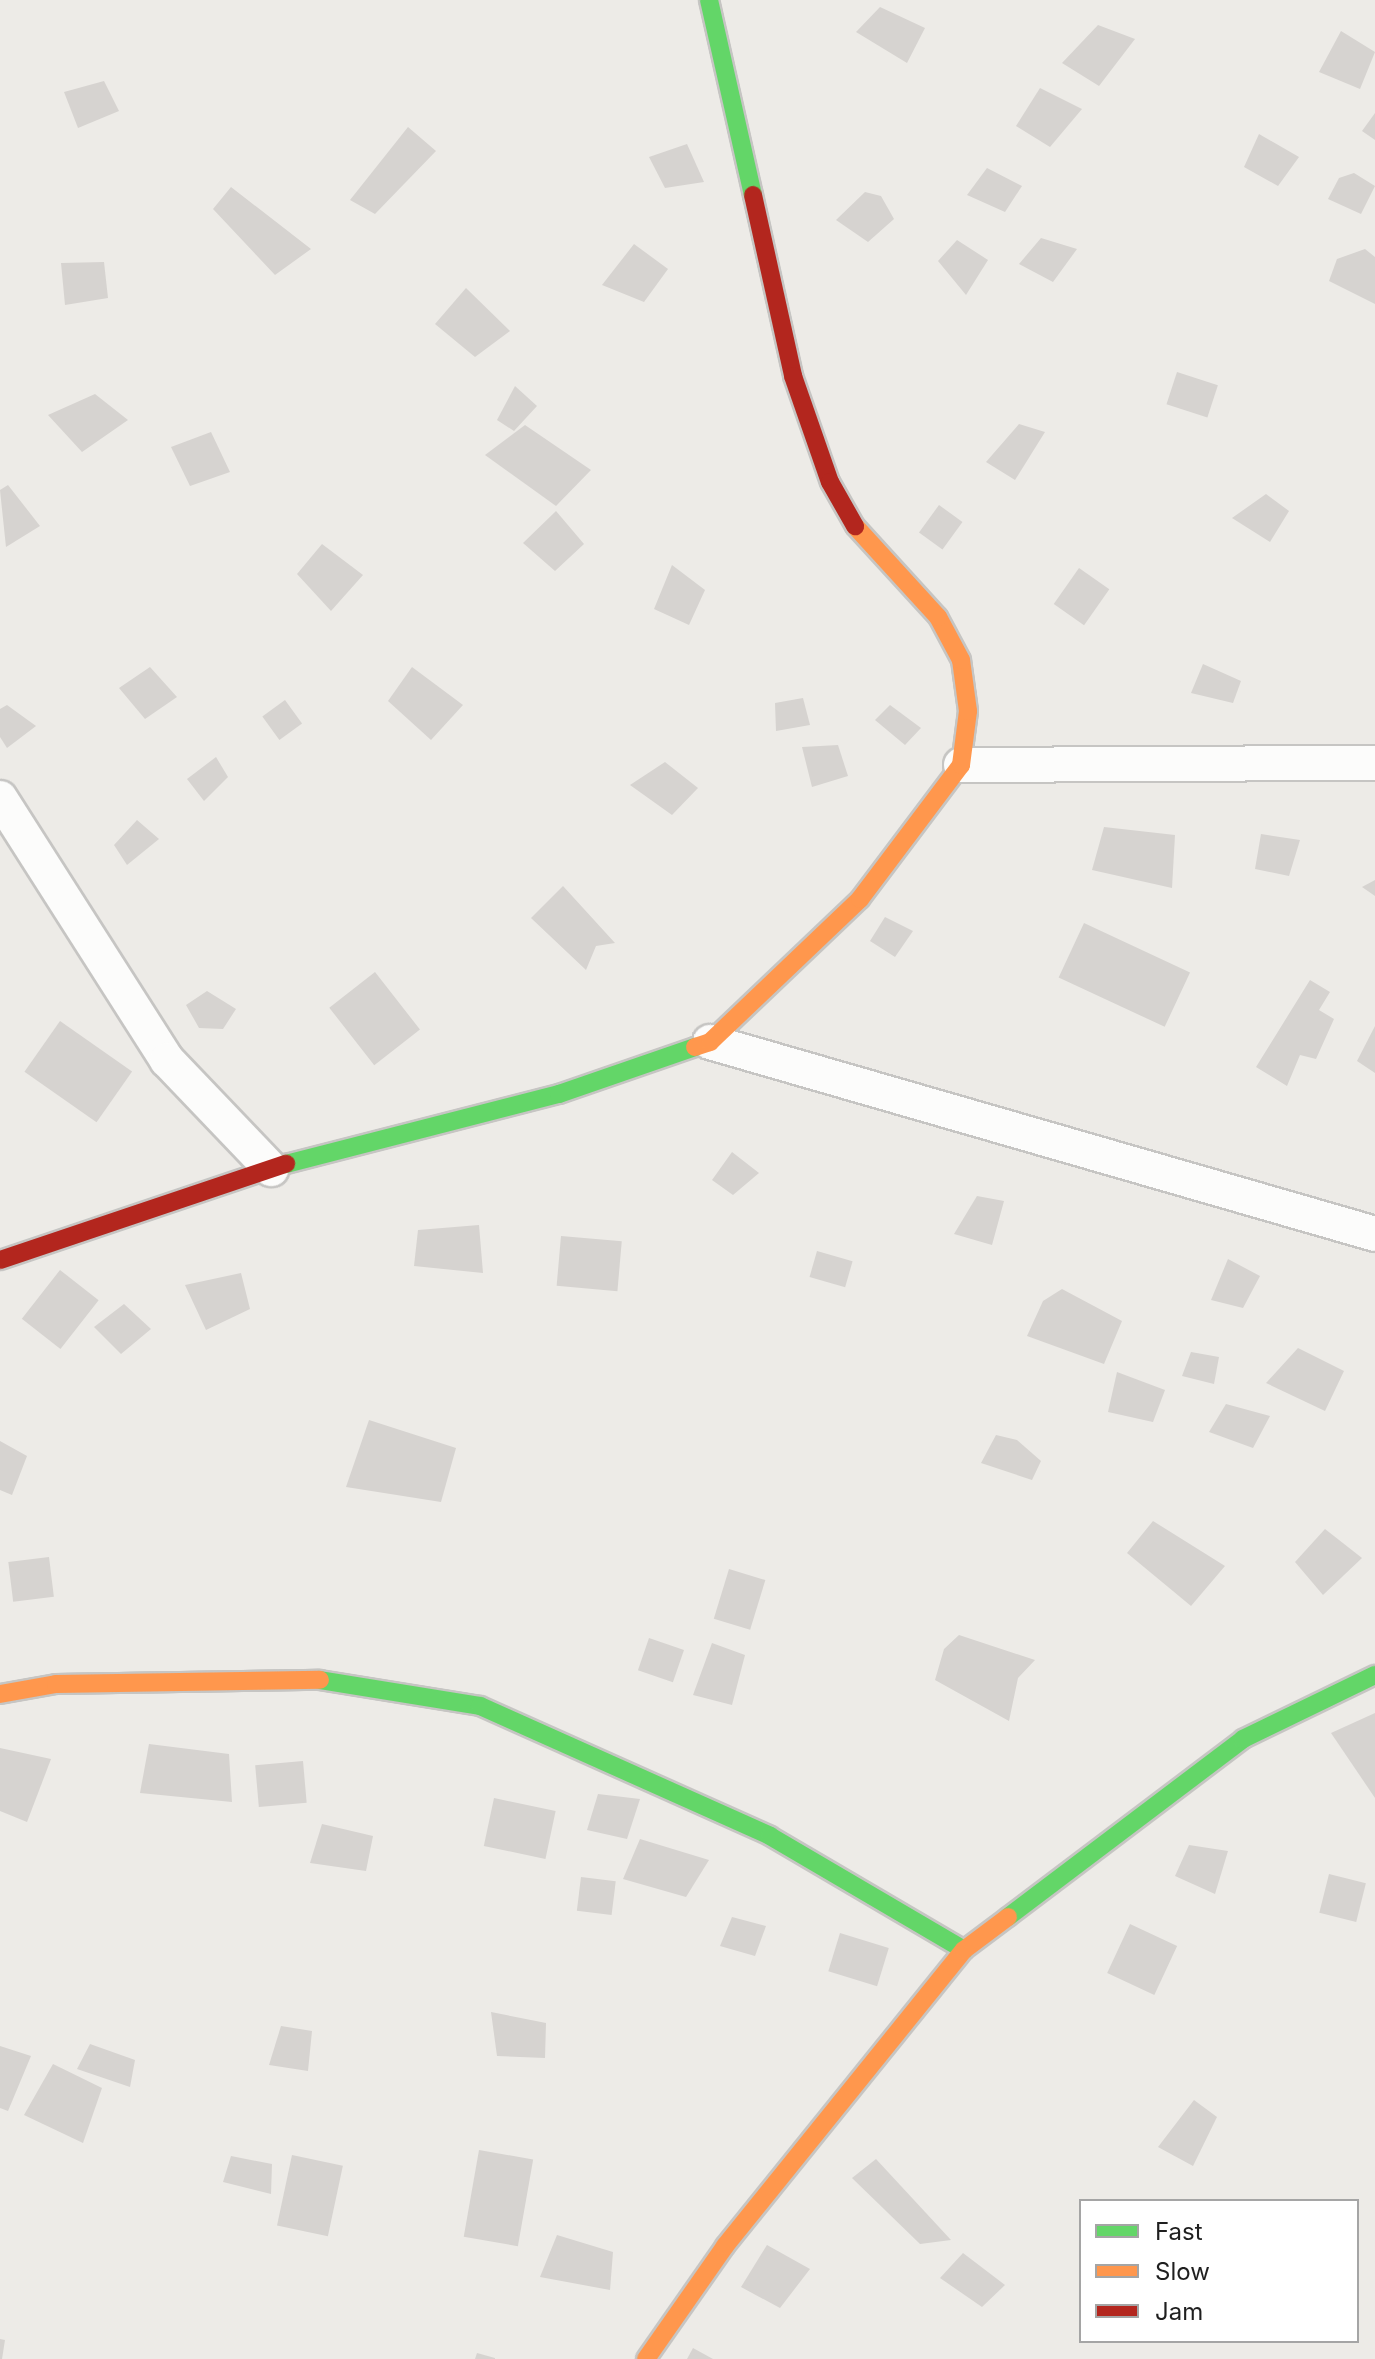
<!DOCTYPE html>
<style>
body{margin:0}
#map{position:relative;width:1375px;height:2359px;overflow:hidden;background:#edebe7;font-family:Inter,sans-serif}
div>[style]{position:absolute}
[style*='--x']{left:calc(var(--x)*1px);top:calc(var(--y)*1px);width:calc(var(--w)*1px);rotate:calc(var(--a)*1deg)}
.building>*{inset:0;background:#d6d3d0;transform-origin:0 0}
.roads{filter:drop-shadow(2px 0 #c6c5c3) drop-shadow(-2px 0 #c6c5c3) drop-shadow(0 2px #c6c5c3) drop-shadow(0 -2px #c6c5c3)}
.street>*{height:34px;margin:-17px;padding:0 17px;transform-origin:17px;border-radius:17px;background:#fcfcfb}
.fast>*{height:18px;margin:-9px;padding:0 9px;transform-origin:9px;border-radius:9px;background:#63d668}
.slow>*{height:18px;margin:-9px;padding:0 9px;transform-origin:9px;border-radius:9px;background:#ff974d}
.jam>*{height:18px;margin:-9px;padding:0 9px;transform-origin:9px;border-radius:9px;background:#b3261e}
span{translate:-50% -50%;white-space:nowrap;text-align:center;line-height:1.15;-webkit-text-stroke:7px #fff;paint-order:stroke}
.legend{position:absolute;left:1079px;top:2199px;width:280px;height:144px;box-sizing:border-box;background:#fff;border:2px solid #a5a5a5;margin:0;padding:10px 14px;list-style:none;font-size:24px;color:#1f1f1f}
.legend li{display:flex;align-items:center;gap:16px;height:40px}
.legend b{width:40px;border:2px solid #a5a5a5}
</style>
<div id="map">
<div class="building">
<div style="clip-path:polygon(880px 7px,925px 28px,907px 63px,856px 32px)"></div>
<div style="clip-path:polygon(1098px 25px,1135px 39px,1099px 86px,1062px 63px)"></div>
<div style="clip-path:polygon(1341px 31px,1375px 52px,1360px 89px,1319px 72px)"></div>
<div style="clip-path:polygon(104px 81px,119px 111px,78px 128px,64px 92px)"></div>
<div style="clip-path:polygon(1040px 88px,1082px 109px,1050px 147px,1016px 126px)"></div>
<div style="clip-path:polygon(1375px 113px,1375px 140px,1362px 131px)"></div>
<div style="clip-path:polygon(408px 127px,436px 151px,375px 214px,350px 200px)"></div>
<div style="clip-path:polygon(1259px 134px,1299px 157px,1278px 186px,1244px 167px)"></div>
<div style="clip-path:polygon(687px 144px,704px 182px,665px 188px,649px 157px)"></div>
<div style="clip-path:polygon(987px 168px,1022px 186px,1005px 212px,967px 195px)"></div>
<div style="clip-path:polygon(1354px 173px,1375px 186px,1361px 214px,1328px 199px,1339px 178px)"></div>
<div style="clip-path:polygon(231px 187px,249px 201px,311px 249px,275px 275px,213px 209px)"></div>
<div style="clip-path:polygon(865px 192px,881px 196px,894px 219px,868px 242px,836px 220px)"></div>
<div style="clip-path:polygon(1041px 238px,1077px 249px,1053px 282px,1019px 264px)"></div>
<div style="clip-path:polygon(957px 240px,988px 260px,966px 295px,938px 261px)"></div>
<div style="clip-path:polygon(634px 244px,668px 269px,644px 302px,602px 285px)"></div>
<div style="clip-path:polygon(1365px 249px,1375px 257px,1375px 304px,1329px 281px,1337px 259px)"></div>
<div style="clip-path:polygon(104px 262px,108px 298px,65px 305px,61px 263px)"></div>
<div style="clip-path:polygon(466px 288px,510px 331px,475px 357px,435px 324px)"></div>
<div style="left:1177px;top:372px;width:43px;height:34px;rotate:18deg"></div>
<div style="clip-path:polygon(515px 386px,537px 406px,514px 431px,497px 420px)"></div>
<div style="clip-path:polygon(95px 394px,128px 420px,82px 452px,48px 415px)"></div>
<div style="clip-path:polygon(1019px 424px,1045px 432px,1015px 480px,986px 462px)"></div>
<div style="clip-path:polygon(525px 425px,591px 470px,556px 506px,485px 455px)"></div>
<div style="clip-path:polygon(211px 432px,230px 472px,190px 486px,171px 447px)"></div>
<div style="clip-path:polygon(8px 485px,40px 526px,6px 547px,0 490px)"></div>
<div style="clip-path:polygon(1266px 494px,1289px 511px,1270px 542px,1232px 518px)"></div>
<div style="left:939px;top:505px;width:29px;height:34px;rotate:36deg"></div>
<div style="clip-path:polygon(556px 511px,584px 544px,555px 571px,523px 543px)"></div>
<div style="clip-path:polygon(322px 544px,363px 575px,331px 611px,297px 574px)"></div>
<div style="clip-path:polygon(672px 565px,705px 590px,689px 625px,654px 609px)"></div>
<div style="left:1079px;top:568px;width:37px;height:44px;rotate:35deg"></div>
<div style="clip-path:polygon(1203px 664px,1241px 681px,1233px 703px,1191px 693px)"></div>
<div style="clip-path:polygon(150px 667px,177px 697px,145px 719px,119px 688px)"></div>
<div style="clip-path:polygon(412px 667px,463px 705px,431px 740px,388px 701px)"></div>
<div style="clip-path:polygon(803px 698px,810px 725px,776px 731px,775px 703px)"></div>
<div style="left:285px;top:700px;width:29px;height:28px;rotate:54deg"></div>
<div style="clip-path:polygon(7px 705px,36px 726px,7px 748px,0 737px,0 709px)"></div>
<div style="clip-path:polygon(890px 705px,921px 728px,905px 745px,875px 720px)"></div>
<div style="clip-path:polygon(838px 745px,848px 776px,812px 787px,802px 747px)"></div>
<div style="clip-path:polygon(216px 757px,228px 777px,204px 801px,187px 779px)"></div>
<div style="clip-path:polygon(665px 762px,698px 788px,672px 815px,630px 785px)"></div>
<div style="clip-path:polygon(137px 820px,159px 839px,127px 865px,114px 845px)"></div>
<div style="clip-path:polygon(1104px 827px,1175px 835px,1172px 888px,1092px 870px)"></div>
<div style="clip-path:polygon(1261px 834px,1300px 840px,1289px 876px,1255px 869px)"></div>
<div style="clip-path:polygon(1375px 880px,1375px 896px,1362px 887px)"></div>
<div style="clip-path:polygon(563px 886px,615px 943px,596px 946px,586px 970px,531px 918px)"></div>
<div style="clip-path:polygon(885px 917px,913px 931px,895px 957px,870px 941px)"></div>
<div style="left:1084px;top:923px;width:117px;height:60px;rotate:25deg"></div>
<div style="left:375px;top:972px;width:73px;height:58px;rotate:52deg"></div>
<div style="clip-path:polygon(1310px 980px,1330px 992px,1319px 1010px,1334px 1019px,1316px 1059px,1300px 1055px,1287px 1086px,1256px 1067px)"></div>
<div style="clip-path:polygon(207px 991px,236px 1009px,223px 1029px,199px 1028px,186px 1005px)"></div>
<div style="left:60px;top:1021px;width:88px;height:62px;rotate:35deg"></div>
<div style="clip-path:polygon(1375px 1026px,1375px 1073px,1357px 1061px)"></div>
<div style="clip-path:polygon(732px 1152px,759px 1173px,733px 1195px,712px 1180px)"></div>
<div style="clip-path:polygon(977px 1196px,1004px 1201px,992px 1245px,954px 1234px)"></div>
<div style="clip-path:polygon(479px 1225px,483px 1273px,414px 1266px,418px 1230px)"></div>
<div style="left:561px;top:1236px;width:61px;height:50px;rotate:5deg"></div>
<div style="left:817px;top:1251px;width:37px;height:27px;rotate:16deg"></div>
<div style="clip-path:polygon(1228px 1259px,1260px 1276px,1243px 1308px,1211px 1300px)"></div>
<div style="left:60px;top:1270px;width:49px;height:62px;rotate:38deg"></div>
<div style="clip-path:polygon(241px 1273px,250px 1309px,206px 1330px,185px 1285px)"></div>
<div style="clip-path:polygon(1062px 1289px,1122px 1321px,1104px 1364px,1027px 1336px,1043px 1301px)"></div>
<div style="clip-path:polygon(124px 1304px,151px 1329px,121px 1354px,94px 1327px)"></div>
<div style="clip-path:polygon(1298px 1348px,1344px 1371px,1325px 1411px,1266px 1383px)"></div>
<div style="clip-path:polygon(1191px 1352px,1219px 1357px,1214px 1384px,1182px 1376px)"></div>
<div style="clip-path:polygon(1117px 1372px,1165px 1390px,1153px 1422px,1108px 1412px)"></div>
<div style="clip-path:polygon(1226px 1404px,1270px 1416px,1253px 1448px,1209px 1432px)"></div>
<div style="clip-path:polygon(369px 1420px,456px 1448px,441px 1502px,346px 1487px)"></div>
<div style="clip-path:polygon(996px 1435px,1017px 1440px,1041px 1461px,1032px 1480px,981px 1463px)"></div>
<div style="clip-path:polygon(0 1441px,27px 1456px,12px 1495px,0 1490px)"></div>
<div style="clip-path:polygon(1153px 1521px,1225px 1566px,1191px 1606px,1127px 1553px)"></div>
<div style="clip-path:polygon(1325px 1529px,1362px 1558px,1323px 1595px,1295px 1562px)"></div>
<div style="left:49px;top:1557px;width:40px;height:41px;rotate:83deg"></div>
<div style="left:729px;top:1569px;width:38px;height:52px;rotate:17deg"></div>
<div style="clip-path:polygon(959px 1635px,1035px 1660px,1018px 1678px,1009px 1721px,935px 1680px,944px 1649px)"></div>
<div style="left:649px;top:1638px;width:37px;height:34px;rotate:19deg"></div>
<div style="clip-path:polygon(712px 1643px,745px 1655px,732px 1705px,693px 1695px)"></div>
<div style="clip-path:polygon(1375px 1713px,1375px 1798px,1331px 1733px)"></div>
<div style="clip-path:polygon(149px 1744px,229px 1754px,232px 1802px,140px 1793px)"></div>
<div style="clip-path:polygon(0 1748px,51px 1759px,27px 1822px,0 1811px)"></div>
<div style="left:303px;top:1761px;width:42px;height:48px;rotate:85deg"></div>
<div style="clip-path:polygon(598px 1794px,640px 1799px,627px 1839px,587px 1830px)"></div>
<div style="left:494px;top:1798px;width:63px;height:49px;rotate:12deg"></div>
<div style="clip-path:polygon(322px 1824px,373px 1836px,366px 1871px,310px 1863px)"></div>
<div style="clip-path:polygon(640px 1839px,709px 1860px,686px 1897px,623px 1879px)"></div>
<div style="clip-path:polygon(1189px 1845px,1228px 1851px,1215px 1894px,1175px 1876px)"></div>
<div style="left:1329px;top:1874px;width:38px;height:40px;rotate:14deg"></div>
<div style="left:581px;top:1877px;width:35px;height:34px;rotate:7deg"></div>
<div style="clip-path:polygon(732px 1917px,766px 1926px,755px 1956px,720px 1946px)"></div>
<div style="left:1130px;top:1924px;width:52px;height:54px;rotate:25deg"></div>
<div style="left:840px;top:1933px;width:51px;height:40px;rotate:17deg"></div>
<div style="clip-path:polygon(491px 2012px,546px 2023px,545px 2058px,497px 2056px)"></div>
<div style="clip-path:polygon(281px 2026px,312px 2031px,308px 2071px,269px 2065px)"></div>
<div style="clip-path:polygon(90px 2044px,135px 2060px,130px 2087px,77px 2069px)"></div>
<div style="clip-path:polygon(0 2046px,31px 2056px,8px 2111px,0 2108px)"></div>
<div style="clip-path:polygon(53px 2064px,102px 2088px,83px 2143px,24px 2115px)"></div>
<div style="clip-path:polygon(1194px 2100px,1217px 2117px,1193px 2166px,1158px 2147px)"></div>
<div style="left:479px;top:2150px;width:55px;height:88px;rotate:10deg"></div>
<div style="left:292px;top:2155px;width:52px;height:72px;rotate:12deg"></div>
<div style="clip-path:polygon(231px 2156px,272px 2164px,271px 2194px,223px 2182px)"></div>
<div style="clip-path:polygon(876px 2159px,951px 2240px,920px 2244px,852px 2178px)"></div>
<div style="clip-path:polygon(557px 2235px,613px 2252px,610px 2290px,540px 2277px)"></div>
<div style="clip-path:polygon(767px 2245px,810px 2269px,780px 2308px,741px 2287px)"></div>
<div style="clip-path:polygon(963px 2253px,1005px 2285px,982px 2307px,940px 2278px)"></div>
<div style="clip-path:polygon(0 2339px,5px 2340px,2px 2359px,0 2359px)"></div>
<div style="clip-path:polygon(693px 2348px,713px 2359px,687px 2359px)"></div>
<div style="clip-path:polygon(477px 2353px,495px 2358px,495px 2359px,475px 2359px)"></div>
</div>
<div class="roads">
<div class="street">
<div style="--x:961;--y:765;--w:414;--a:-0.3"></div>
<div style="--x:0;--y:798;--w:311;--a:57.5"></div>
<div style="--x:167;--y:1060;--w:151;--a:46.3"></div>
<div style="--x:710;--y:1042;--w:692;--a:16.1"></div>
</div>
<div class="fast">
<div style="--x:709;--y:0;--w:200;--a:77.3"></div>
<div style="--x:286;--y:1164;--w:282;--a:-14.4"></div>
<div style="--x:559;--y:1094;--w:144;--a:-19.1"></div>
<div style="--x:320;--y:1680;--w:162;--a:9.2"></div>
<div style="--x:480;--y:1706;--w:318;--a:24.1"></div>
<div style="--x:770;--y:1836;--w:225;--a:30.4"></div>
<div style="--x:1008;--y:1917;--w:295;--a:-37.1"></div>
<div style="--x:1243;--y:1739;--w:147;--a:-25.9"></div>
</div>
<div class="slow">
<div style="--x:695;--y:1047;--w:16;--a:-18"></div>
<div style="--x:710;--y:1042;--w:207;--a:-43.6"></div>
<div style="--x:860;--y:899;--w:168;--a:-53"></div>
<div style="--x:961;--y:765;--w:54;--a:-82.6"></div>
<div style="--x:968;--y:711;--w:51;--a:-97.8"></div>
<div style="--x:961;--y:660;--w:49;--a:-118.1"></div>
<div style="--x:938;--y:617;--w:123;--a:-132.4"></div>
<div style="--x:0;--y:1694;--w:57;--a:-10.1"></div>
<div style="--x:56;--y:1684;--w:264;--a:-0.9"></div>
<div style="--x:646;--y:2359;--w:138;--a:-55"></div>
<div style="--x:725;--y:2246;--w:380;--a:-51.1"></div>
<div style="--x:964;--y:1950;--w:55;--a:-36.9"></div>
</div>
<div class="jam">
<div style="--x:753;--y:195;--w:185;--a:77.5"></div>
<div style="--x:793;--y:376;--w:112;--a:70.8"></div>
<div style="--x:830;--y:482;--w:51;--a:60.4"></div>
<div style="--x:0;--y:1260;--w:302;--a:-18.6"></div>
</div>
</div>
<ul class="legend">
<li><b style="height:10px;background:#63d668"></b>Fast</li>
<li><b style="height:10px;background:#ff974d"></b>Slow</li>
<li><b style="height:10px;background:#b3261e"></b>Jam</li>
</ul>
</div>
